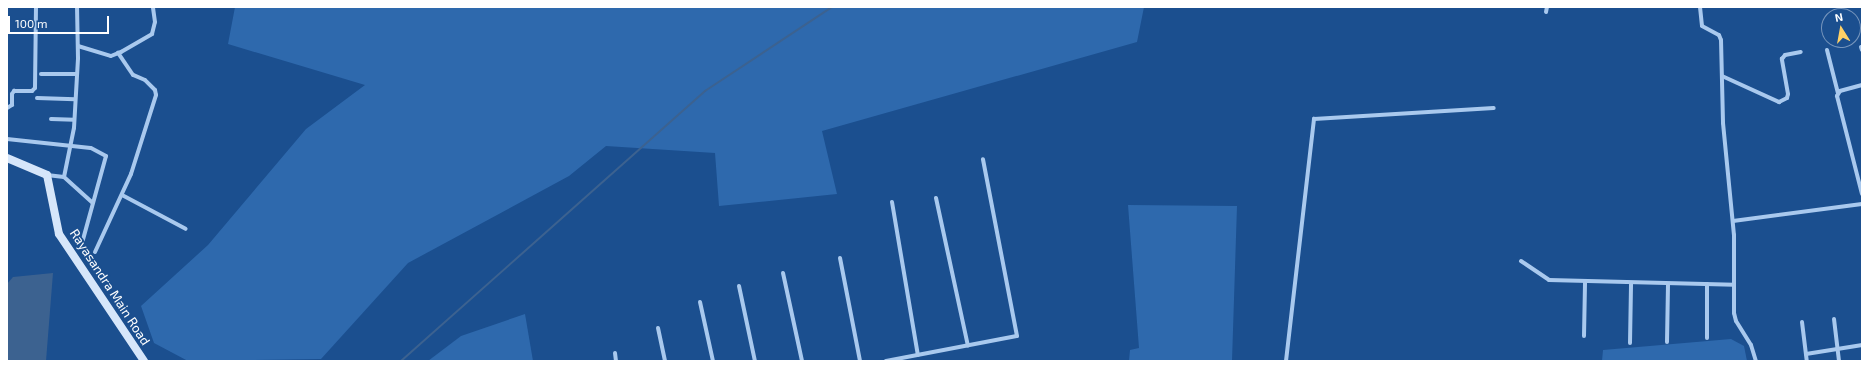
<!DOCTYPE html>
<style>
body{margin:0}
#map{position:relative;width:1869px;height:368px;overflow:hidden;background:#1b4f8f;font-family:"Exo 2",sans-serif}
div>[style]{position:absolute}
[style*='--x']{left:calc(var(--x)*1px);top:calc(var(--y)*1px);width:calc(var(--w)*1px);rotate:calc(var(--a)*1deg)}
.green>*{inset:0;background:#2e69ad}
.water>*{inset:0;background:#3c6290}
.stream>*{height:2px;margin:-1px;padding:0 1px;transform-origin:1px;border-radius:1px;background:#3c6290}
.street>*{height:4px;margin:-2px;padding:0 2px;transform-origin:2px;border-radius:2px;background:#a9c9ee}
.secondary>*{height:8px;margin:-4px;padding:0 4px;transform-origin:4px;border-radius:4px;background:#d6e6fa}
span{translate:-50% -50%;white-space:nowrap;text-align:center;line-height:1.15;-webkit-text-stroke:3.5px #1b4f8f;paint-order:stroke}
.street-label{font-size:13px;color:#fff}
.frame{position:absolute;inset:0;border:8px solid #fff;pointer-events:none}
.north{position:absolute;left:1821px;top:8px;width:40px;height:40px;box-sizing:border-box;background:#1b4f8f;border:1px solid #7695bc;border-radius:50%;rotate:349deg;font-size:11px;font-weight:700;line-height:16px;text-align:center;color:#fff}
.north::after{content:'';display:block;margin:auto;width:14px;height:18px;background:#ffd166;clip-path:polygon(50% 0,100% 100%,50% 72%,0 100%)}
.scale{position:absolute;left:8px;top:16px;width:101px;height:18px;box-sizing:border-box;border:2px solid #fff;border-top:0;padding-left:5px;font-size:12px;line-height:14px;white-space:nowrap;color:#fff;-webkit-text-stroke:3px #1b4f8f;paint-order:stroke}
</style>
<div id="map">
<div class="green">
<div style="clip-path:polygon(235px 7px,1144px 7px,1137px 42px,822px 131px,837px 194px,719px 206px,715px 153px,606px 146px,569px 176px,408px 263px,321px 359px,188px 361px,154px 343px,141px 306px,208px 245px,306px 129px,365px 85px,228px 44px)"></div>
<div style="clip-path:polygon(1128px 205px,1237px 206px,1232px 361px,1129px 361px,1130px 350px,1139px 348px)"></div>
<div style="clip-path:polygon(525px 314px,533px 361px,428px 361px,461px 336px)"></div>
<div style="clip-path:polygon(1731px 339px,1744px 346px,1747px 361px,1602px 361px,1603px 350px)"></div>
</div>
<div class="water">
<div style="clip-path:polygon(53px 273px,46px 361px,7px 361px,7px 284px,13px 277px)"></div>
</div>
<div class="stream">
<div style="--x:401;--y:361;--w:407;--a:-41.6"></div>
<div style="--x:705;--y:91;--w:152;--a:-33.5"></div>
</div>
<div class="street">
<div style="--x:1700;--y:7;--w:19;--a:84"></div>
<div style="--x:1702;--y:26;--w:19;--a:28"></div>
<div style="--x:1719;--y:35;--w:5;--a:68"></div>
<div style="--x:1721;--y:40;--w:83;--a:88.6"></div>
<div style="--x:1723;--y:123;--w:113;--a:84.4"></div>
<div style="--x:1734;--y:235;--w:78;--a:90"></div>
<div style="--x:1734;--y:313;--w:8;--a:76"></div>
<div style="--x:1736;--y:321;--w:28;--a:58"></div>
<div style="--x:1751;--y:345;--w:17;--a:73"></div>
<div style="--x:1546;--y:12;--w:5;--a:-79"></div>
<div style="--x:78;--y:46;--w:34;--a:17"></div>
<div style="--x:111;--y:56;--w:11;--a:-22"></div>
<div style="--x:121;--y:52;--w:36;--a:-30"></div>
<div style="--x:152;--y:34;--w:12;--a:-76"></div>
<div style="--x:155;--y:22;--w:15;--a:-98"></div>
<div style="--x:1861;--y:47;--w:3;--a:72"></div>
<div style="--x:1827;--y:50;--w:44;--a:75.7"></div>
<div style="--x:41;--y:74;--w:36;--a:0"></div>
<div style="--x:1722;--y:76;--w:63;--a:24.5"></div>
<div style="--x:1779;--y:102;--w:9;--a:-27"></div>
<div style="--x:1787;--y:98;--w:4;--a:-76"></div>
<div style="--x:1788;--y:94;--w:36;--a:-100"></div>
<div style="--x:1782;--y:59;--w:5;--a:-53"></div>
<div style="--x:1785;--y:55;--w:16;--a:-11"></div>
<div style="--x:1862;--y:85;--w:23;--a:165"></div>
<div style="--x:1840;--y:91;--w:6;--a:121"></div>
<div style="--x:1837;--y:96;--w:101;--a:75.7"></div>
<div style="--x:37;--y:98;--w:38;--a:2"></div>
<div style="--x:7;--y:108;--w:6;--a:-31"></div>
<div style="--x:12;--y:105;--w:11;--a:-90"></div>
<div style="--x:12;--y:94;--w:4;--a:-56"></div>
<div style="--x:14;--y:91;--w:18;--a:0"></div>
<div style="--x:32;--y:91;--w:4;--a:-45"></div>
<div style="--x:35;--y:88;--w:81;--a:-89.3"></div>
<div style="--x:51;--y:119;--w:23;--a:2"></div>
<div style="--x:7;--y:139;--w:84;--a:6.1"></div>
<div style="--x:91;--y:148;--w:17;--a:28"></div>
<div style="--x:106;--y:156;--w:94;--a:105.4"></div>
<div style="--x:47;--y:175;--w:17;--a:7"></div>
<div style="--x:64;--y:177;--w:38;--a:42"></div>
<div style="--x:64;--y:177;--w:50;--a:-78.5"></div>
<div style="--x:74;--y:128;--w:70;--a:-86.7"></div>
<div style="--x:78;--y:58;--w:51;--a:-91.1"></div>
<div style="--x:122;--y:195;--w:72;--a:28"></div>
<div style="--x:936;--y:198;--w:151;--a:77.8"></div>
<div style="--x:892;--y:202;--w:155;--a:80.4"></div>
<div style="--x:1733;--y:221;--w:130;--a:-7.5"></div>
<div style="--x:95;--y:252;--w:86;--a:-65.2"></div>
<div style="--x:131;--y:174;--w:83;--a:-72.4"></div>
<div style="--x:156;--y:95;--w:5;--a:-101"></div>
<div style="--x:155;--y:90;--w:14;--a:-135"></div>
<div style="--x:145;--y:80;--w:13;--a:-157"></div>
<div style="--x:133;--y:75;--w:27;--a:-124"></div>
<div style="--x:840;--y:258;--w:105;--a:79"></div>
<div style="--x:1521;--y:261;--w:34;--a:34"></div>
<div style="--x:1549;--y:280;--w:185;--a:1.5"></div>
<div style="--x:783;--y:273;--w:90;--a:77.8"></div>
<div style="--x:1707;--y:284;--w:54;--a:90"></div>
<div style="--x:739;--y:286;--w:77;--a:78"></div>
<div style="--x:700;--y:302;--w:60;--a:77.6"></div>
<div style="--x:1834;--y:319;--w:42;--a:83.2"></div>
<div style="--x:1802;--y:322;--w:39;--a:83"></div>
<div style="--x:658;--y:328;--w:34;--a:78"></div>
<div style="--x:1584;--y:336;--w:54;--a:-88.9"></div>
<div style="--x:1667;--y:342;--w:58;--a:-89"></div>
<div style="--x:1630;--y:343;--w:60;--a:-89"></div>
<div style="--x:615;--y:353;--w:8;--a:83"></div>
<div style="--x:1806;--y:354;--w:57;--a:-9.1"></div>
<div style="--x:886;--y:361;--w:133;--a:-10.8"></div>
<div style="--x:1017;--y:336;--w:180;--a:-100.9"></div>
<div style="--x:1286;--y:361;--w:244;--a:-83.4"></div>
<div style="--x:1314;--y:119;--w:180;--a:-3.5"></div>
</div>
<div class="secondary">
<div style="--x:7;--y:158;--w:43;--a:23"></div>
<div style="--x:47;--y:175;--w:60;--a:78.5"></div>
<div style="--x:59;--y:234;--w:153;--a:56.2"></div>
</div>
<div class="street-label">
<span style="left:110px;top:287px;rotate:57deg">Rayasandra Main Road</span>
</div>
<div class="frame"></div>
<div class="north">N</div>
<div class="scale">100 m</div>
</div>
